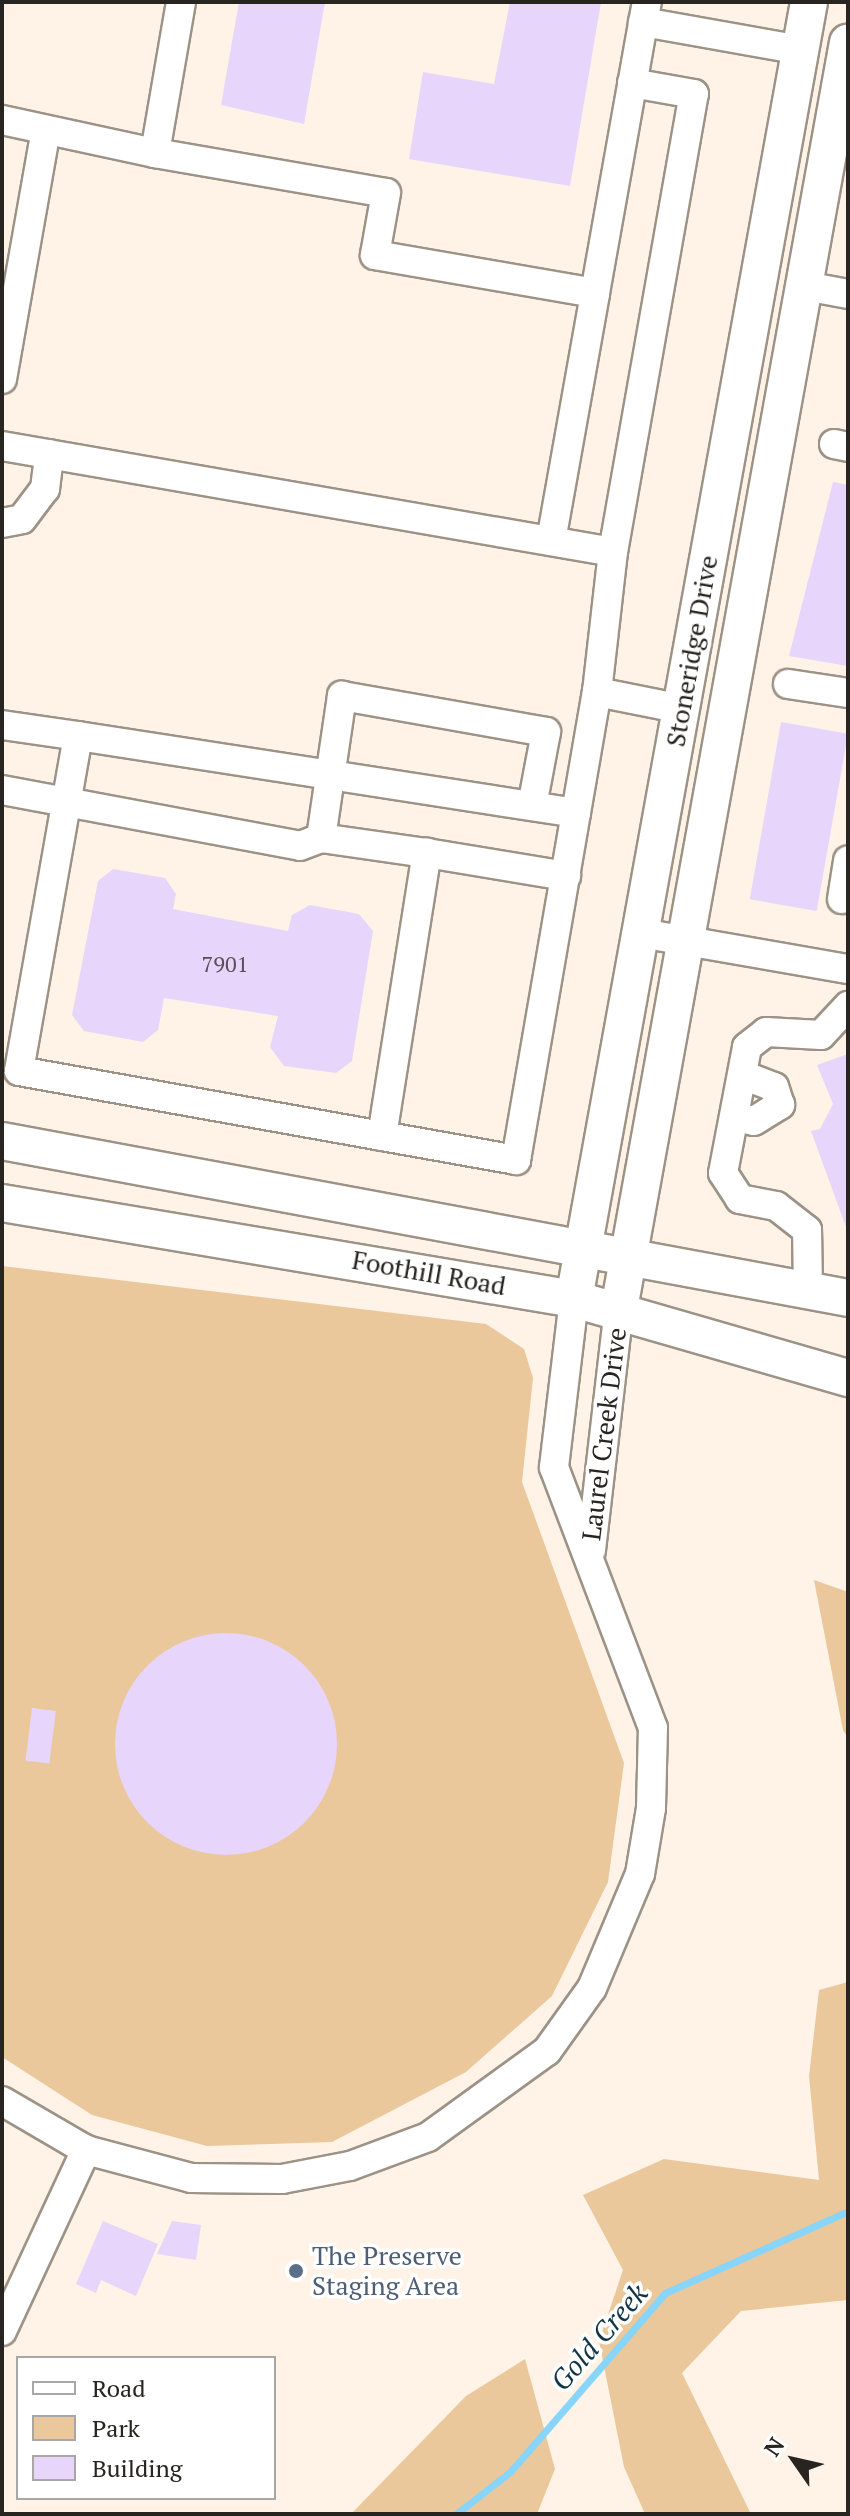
<!DOCTYPE html>
<style>
body{margin:0}
#map{position:relative;width:850px;height:2516px;overflow:hidden;background:#fef3e6;font-family:"PT Serif",serif}
div>[style]{position:absolute}
[style*='--x']{left:calc(var(--x)*1px);top:calc(var(--y)*1px);width:calc(var(--w)*1px);rotate:calc(var(--a)*1deg)}
.green>*{inset:0;background:#eac89b}
.stream>*{height:7px;margin:-3.5px;padding:0 3.5px;transform-origin:3.5px;border-radius:3.5px;background:#87d5fa}
.building>*{inset:0;background:#e7d5fc;transform-origin:0 0}
.round{border-radius:50%}
.roads{filter:drop-shadow(2px 0 #9c9286) drop-shadow(-2px 0 #9c9286) drop-shadow(0 2px #9c9286) drop-shadow(0 -2px #9c9286)}
.minor>*{height:28px;margin:-14px;padding:0 14px;transform-origin:14px;border-radius:14px;background:#fff}
.major>*{height:36px;margin:-18px;padding:0 18px;transform-origin:18px;border-radius:18px;background:#fff}
.dots>*{width:22px;height:22px;translate:-50% -50%;box-sizing:border-box;border:4px solid #fff;border-radius:50%}
span{translate:-50% -50%;white-space:nowrap;text-align:center;line-height:1.15;-webkit-text-stroke:7px #fff;paint-order:stroke}
.number-label{font-size:22px;color:#585056}
.number-label span{-webkit-text-stroke-width:0}
.street-label{font-size:26px;color:#28241f}
.service-label{font-size:26px;color:#4e5e75}
.left{translate:0 -50%;text-align:left}
.water-label{font-size:28px;color:#133646;font-style:italic}
.frame{position:absolute;inset:0;border:4px solid #28241f;pointer-events:none}
.legend{position:absolute;left:16px;top:2356px;width:260px;height:144px;box-sizing:border-box;background:#fff;border:2px solid #a9a7a5;margin:0;padding:10px 14px;list-style:none;font-size:24px;color:#28241f}
.legend li{display:flex;align-items:center;gap:16px;height:40px}
.legend b{width:40px;border:2px solid #a9a7a5}
.north{position:absolute;left:754px;top:2420px;width:80px;height:80px;-webkit-text-stroke:6px #fff;paint-order:stroke;rotate:304deg;font-size:22px;font-weight:700;line-height:32px;text-align:center;color:#28241f}
.north::after{content:'';display:block;margin:auto;width:28px;height:36px;background:#28241f;clip-path:polygon(50% 0,100% 100%,50% 72%,0 100%)}
</style>
<div id="map">
<div class="green">
<div style="clip-path:polygon(2px 1266px,486px 1324px,524px 1349px,533px 1378px,522px 1482px,624px 1763px,608px 1882px,552px 1996px,466px 2072px,332px 2142px,207px 2146px,92px 2115px,2px 2057px)"></div>
<div style="clip-path:polygon(814px 1580px,848px 1592px,848px 1738px,843px 1730px)"></div>
<div style="clip-path:polygon(848px 1982px,848px 2300px,741px 2311px,682px 2373px,751px 2514px,645px 2514px,624px 2467px,599px 2341px,623px 2270px,583px 2195px,664px 2159px,819px 2180px,809px 2076px,819px 1990px)"></div>
<div style="clip-path:polygon(525px 2359px,555px 2469px,537px 2514px,351px 2514px,466px 2396px)"></div>
</div>
<div class="stream">
<div style="--x:456;--y:2514;--w:68;--a:-37.9"></div>
<div style="--x:510;--y:2472;--w:237;--a:-49.1"></div>
<div style="--x:665;--y:2293;--w:201;--a:-24.1"></div>
</div>
<div class="building">
<div style="clip-path:polygon(239px 2px,325px 2px,304px 124px,221px 105px)"></div>
<div style="clip-path:polygon(510px 2px,601px 2px,570px 186px,409px 159px,423px 72px,494px 84px)"></div>
<div style="clip-path:polygon(833px 482px,848px 485px,848px 666px,789px 656px)"></div>
<div style="left:781px;top:722px;width:68px;height:180px;rotate:10deg"></div>
<div style="clip-path:polygon(113px 869px,165px 878px,176px 894px,173px 909px,288px 931px,292px 915px,310px 905px,359px 914px,373px 931px,352px 1061px,336px 1073px,284px 1066px,270px 1047px,278px 1016px,164px 998px,158px 1030px,143px 1042px,84px 1031px,72px 1015px,98px 881px)"></div>
<div style="clip-path:polygon(848px 1054px,848px 1226px,846px 1227px,811px 1131px,820px 1129px,833px 1104px,817px 1065px)"></div>
<div class="round" style="left:115px;top:1633px;width:222px;height:222px"></div>
<div style="left:32px;top:1708px;width:24px;height:53px;rotate:7deg"></div>
<div style="clip-path:polygon(103px 2221px,158px 2244px,136px 2296px,101px 2280px,96px 2293px,76px 2284px)"></div>
<div style="clip-path:polygon(172px 2221px,201px 2225px,196px 2260px,157px 2254px)"></div>
</div>
<div class="roads">
<div class="minor">
<div style="--x:181;--y:2;--w:153;--a:99.8"></div>
<div style="--x:155;--y:153;--w:234;--a:9.8"></div>
<div style="--x:386;--y:193;--w:63;--a:100.1"></div>
<div style="--x:375;--y:255;--w:223;--a:9.8"></div>
<div style="--x:595;--y:293;--w:296;--a:-79.9"></div>
<div style="--x:643;--y:22;--w:159;--a:10.1"></div>
<div style="--x:2;--y:120;--w:157;--a:12.2"></div>
<div style="--x:805;--y:286;--w:44;--a:10.5"></div>
<div style="--x:2;--y:379;--w:249;--a:-80"></div>
<div style="--x:834;--y:444;--w:14;--a:12"></div>
<div style="--x:2;--y:446;--w:620;--a:9.84"></div>
<div style="--x:613;--y:552;--w:465;--a:-80"></div>
<div style="--x:694;--y:94;--w:63;--a:-169.9"></div>
<div style="--x:2;--y:523;--w:20;--a:-11"></div>
<div style="--x:22;--y:519;--w:38;--a:-53"></div>
<div style="--x:45;--y:489;--w:35;--a:-83"></div>
<div style="--x:551;--y:541;--w:252;--a:-79.9"></div>
<div style="--x:788;--y:684;--w:61;--a:8.5"></div>
<div style="--x:597;--y:692;--w:141;--a:-83.5"></div>
<div style="--x:2;--y:725;--w:77;--a:8.2"></div>
<div style="--x:78;--y:736;--w:340;--a:100"></div>
<div style="--x:19;--y:1071;--w:505;--a:10.15"></div>
<div style="--x:516;--y:1160;--w:475;--a:-80.2"></div>
<div style="--x:597;--y:692;--w:87;--a:11.3"></div>
<div style="--x:78;--y:736;--w:504;--a:8.79"></div>
<div style="--x:2;--y:790;--w:303;--a:10.6"></div>
<div style="--x:300;--y:846;--w:22;--a:-21"></div>
<div style="--x:321;--y:838;--w:107;--a:8.1"></div>
<div style="--x:321;--y:838;--w:144;--a:-81.6"></div>
<div style="--x:342;--y:696;--w:207;--a:10"></div>
<div style="--x:546;--y:732;--w:75;--a:100.7"></div>
<div style="--x:842;--y:899;--w:39;--a:-81"></div>
<div style="--x:641;--y:933;--w:210;--a:9.9"></div>
<div style="--x:734;--y:1117;--w:20;--a:11"></div>
<div style="--x:754;--y:1121;--w:31;--a:-32"></div>
<div style="--x:780;--y:1105;--w:19;--a:-108"></div>
<div style="--x:774;--y:1087;--w:34;--a:-159"></div>
<div style="--x:382;--y:1136;--w:287;--a:-81"></div>
<div style="--x:427;--y:853;--w:141;--a:9.4"></div>
<div style="--x:808;--y:1291;--w:61;--a:-90.9"></div>
<div style="--x:807;--y:1230;--w:39;--a:-142"></div>
<div style="--x:776;--y:1206;--w:37;--a:-169"></div>
<div style="--x:740;--y:1199;--w:31;--a:-123"></div>
<div style="--x:723;--y:1173;--w:128;--a:-79.2"></div>
<div style="--x:747;--y:1047;--w:24;--a:-38"></div>
<div style="--x:766;--y:1032;--w:55;--a:3.1"></div>
<div style="--x:821;--y:1035;--w:40;--a:-47"></div>
<div style="--x:591;--y:1550;--w:243;--a:-83.4"></div>
<div style="--x:2;--y:2101;--w:97;--a:30.3"></div>
<div style="--x:86;--y:2150;--w:109;--a:14.9"></div>
<div style="--x:191;--y:2178;--w:91;--a:0.6"></div>
<div style="--x:282;--y:2179;--w:69;--a:-10.8"></div>
<div style="--x:350;--y:2166;--w:83;--a:-20.4"></div>
<div style="--x:428;--y:2137;--w:147;--a:-35.9"></div>
<div style="--x:547;--y:2051;--w:77;--a:-54.5"></div>
<div style="--x:592;--y:1988;--w:124;--a:-67.2"></div>
<div style="--x:640;--y:1874;--w:67;--a:-80.5"></div>
<div style="--x:651;--y:1808;--w:80;--a:-88.6"></div>
<div style="--x:653;--y:1728;--w:279;--a:-110.8"></div>
<div style="--x:554;--y:1467;--w:169;--a:-83.2"></div>
<div style="--x:2;--y:2331;--w:200;--a:-65.1"></div>
</div>
<div class="major">
<div style="--x:2;--y:1141;--w:860;--a:10.51"></div>
<div style="--x:2;--y:1203;--w:580;--a:9.53"></div>
<div style="--x:574;--y:1299;--w:285;--a:16.1"></div>
<div style="--x:574;--y:1299;--w:1318;--a:-79.73"></div>
<div style="--x:619;--y:1309;--w:1287;--a:-79.75"></div>
</div>
</div>
<div class="dots">
<div style="left:296px;top:2271px;background:#5c6f8a"></div>
</div>
<div class="number-label">
<span style="left:225px;top:964px">7901</span>
</div>
<div class="street-label">
<span style="left:692px;top:651px;rotate:-80deg">Stoneridge Drive</span>
<span style="left:429px;top:1273px;rotate:10deg">Foothill Road</span>
<span style="left:604px;top:1434px;rotate:-83deg">Laurel Creek Drive</span>
</div>
<div class="service-label">
<span class="left" style="left:312px;top:2271px">The Preserve<br>Staging Area</span>
</div>
<div class="water-label">
<span style="left:599px;top:2337px;rotate:-49deg">Gold Creek</span>
</div>
<div class="frame"></div>
<ul class="legend">
<li><b style="height:10px;background:#fff"></b>Road</li>
<li><b style="height:22px;background:#eac89b"></b>Park</li>
<li><b style="height:22px;background:#e7d5fc"></b>Building</li>
</ul>
<div class="north">N</div>
</div>
